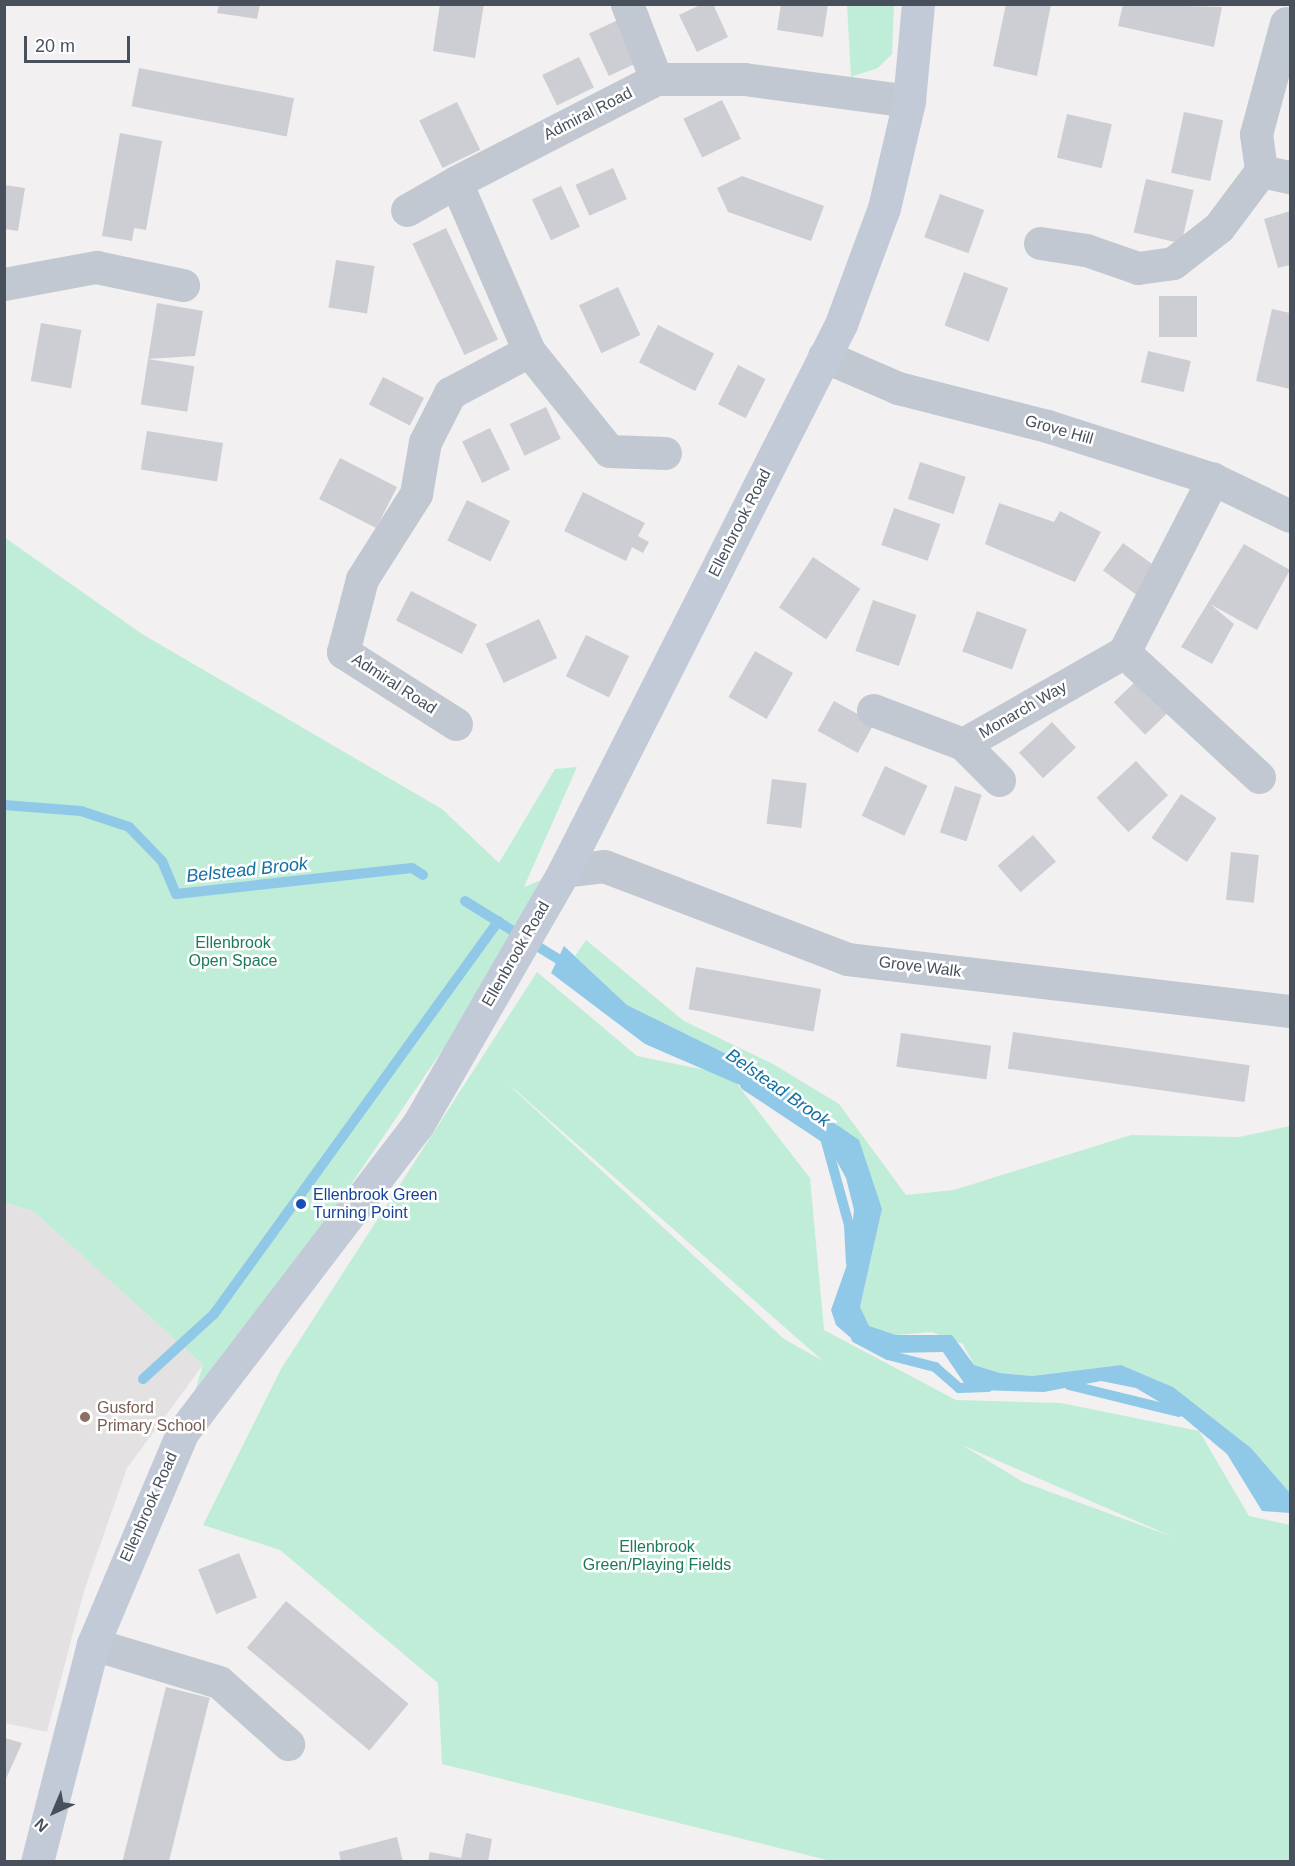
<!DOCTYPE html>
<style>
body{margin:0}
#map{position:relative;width:1295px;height:1866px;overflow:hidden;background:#f2f0f0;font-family:Helvetica,sans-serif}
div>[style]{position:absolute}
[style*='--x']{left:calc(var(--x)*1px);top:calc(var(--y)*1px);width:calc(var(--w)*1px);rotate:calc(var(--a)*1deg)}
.education>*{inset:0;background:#e3e1e1}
.green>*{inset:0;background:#c0edd8}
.water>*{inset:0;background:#90c8e8}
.stream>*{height:10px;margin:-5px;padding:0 5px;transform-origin:5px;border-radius:5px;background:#90c8e8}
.building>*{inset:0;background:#cdced4;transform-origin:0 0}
.street>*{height:33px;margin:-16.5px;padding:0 16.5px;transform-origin:16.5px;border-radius:16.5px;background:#c1c8d1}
.secondary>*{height:33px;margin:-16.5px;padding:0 16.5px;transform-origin:16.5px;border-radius:16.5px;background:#c3cad7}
.dots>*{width:16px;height:16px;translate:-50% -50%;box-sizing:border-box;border:3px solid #fff;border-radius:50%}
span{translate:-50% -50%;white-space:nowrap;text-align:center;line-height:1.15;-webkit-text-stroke:5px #fff;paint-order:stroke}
.street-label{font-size:16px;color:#48505c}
.park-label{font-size:16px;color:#1c7b5a}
.transit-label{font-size:16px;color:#164399}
.left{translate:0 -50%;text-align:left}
.education-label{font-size:16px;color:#785e54}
.water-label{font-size:18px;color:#1370a4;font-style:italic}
.frame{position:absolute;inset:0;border:6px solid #48505c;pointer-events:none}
.north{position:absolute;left:24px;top:1782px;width:60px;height:60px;-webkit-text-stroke:4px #fff;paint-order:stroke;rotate:224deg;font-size:16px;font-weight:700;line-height:24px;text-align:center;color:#48505c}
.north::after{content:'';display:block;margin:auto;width:21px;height:27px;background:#48505c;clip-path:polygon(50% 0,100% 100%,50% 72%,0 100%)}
.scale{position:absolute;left:24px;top:36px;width:106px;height:27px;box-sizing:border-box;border:3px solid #48505c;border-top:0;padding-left:8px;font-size:18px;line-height:21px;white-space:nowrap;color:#48505c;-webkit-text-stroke:4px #fff;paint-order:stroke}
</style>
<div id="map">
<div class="education">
<div style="clip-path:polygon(4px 1203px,33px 1211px,203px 1365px,127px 1468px,84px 1591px,47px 1732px,5px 1723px)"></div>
</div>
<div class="green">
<div style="clip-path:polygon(847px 5px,894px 5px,892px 54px,878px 68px,851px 77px)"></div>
<div style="clip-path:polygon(4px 537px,142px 634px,442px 809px,499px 863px,555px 769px,577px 767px,524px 887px,564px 871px,182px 1433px,203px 1365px,33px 1211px,5px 1203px)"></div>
<div style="clip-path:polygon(586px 940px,684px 1021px,773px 1064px,839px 1104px,906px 1195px,954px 1190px,1131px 1135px,1239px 1137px,1290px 1126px,1290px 1493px,1251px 1448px,1173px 1387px,1121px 1365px,1032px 1376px,1000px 1373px,974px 1365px,963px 1344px,932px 1332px,896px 1335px,869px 1327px,860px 1307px,882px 1209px,835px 1121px,792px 1099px,751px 1066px,627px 1005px,575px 956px)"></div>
<div style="clip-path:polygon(evenodd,537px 972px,637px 1056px,730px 1075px,810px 1178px,824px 1330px,956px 1400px,1061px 1403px,1199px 1431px,1249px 1516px,1290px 1525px,1290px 1861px,831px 1861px,442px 1764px,438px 1683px,280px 1550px,203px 1525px,281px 1369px,537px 972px,511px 1087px,512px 1087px,823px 1361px,784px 1339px,511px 1087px,537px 972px,962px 1445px,1173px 1537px,1023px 1482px,962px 1445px)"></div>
</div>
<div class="water">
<div style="clip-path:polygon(564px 946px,627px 1005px,751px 1066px,859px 1140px,882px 1209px,860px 1307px,869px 1326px,896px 1335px,952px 1335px,974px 1365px,1000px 1373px,1032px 1376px,1121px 1365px,1173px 1387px,1251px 1448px,1290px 1493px,1290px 1513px,1262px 1511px,1227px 1454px,1178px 1413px,1136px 1388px,1101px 1381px,1044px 1392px,978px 1390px,964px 1383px,943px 1352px,892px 1353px,851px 1338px,836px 1325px,831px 1310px,849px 1259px,854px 1210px,846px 1178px,830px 1149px,770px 1098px,645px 1044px,551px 973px)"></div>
</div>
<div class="stream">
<div style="--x:4;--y:805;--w:77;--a:4.5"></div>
<div style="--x:81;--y:811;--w:51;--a:18.4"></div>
<div style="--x:129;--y:827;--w:47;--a:45.9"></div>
<div style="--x:162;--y:861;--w:36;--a:67"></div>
<div style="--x:176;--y:894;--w:237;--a:-6.3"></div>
<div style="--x:412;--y:868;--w:13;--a:32"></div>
<div style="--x:465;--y:901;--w:121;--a:31.9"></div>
<div style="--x:745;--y:1085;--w:96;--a:33.5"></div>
<div style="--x:825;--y:1138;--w:90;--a:74.6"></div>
<div style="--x:849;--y:1225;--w:38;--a:87"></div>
<div style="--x:856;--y:1338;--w:36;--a:28"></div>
<div style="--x:888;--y:1355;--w:49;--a:14.3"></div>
<div style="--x:935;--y:1367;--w:32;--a:41"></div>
<div style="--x:959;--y:1388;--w:29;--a:-2"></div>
<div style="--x:143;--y:1379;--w:96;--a:-42.5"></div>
<div style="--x:214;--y:1314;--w:485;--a:-54.1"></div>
<div style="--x:1069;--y:1385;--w:113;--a:13.8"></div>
</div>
<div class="building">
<div style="clip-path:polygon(219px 4px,260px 4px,257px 19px,217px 13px)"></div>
<div style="clip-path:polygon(440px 4px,484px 4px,475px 58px,433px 51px)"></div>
<div style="clip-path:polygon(702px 4px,713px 4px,728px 37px,697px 52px,679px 15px)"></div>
<div style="clip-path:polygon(781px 4px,828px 4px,823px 37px,777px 30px)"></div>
<div style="clip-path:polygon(1006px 4px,1051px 4px,1037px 76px,993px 66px)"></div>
<div style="clip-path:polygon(1123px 4px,1222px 7px,1214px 47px,1118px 26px)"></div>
<div style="left:618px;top:20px;width:47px;height:32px;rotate:65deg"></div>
<div style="left:579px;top:57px;width:34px;height:41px;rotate:64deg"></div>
<div style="left:139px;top:68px;width:158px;height:39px;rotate:11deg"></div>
<div style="left:722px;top:100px;width:43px;height:43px;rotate:64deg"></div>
<div style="left:457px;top:102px;width:53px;height:42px;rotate:64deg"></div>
<div style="left:1184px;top:112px;width:40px;height:62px;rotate:12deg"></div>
<div style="left:1067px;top:114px;width:46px;height:45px;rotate:13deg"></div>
<div style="clip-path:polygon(120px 133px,162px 141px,146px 230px,134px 228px,132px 241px,102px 236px)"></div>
<div style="left:613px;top:168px;width:34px;height:41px;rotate:66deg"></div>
<div style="clip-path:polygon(742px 176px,824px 206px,811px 241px,728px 212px,717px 188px)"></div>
<div style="left:1146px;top:179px;width:49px;height:55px;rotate:13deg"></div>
<div style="clip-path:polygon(4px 185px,25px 188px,18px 231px,4px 229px)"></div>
<div style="left:561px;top:186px;width:45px;height:32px;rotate:65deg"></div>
<div style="left:940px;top:194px;width:47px;height:46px;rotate:20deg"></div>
<div style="clip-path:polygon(1290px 211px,1290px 265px,1278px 268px,1264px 219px)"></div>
<div style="left:446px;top:228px;width:123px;height:37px;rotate:65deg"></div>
<div style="left:336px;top:260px;width:39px;height:48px;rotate:9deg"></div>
<div style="left:964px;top:272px;width:47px;height:57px;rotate:20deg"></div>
<div style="left:618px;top:287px;width:53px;height:43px;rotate:65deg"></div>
<div style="left:1159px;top:296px;width:38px;height:41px"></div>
<div style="clip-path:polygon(157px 303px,203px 311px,195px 356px,148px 359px)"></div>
<div style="clip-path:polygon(1272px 309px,1290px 313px,1290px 389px,1256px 381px)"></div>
<div style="left:41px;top:323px;width:41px;height:59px;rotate:10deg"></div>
<div style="left:658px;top:325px;width:63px;height:42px;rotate:27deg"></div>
<div style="left:1148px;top:351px;width:44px;height:32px;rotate:13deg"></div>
<div style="left:148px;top:359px;width:47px;height:46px;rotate:9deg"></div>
<div style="left:738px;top:365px;width:31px;height:44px;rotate:27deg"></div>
<div style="left:383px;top:377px;width:46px;height:31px;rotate:27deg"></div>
<div style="left:546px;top:407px;width:35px;height:40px;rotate:65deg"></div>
<div style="left:490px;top:428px;width:46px;height:31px;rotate:64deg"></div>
<div style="left:147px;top:431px;width:77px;height:39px;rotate:9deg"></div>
<div style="left:340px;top:458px;width:64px;height:46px;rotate:27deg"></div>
<div style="left:920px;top:462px;width:48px;height:39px;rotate:18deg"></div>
<div style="clip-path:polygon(583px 492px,645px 523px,638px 536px,649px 542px,643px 553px,632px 547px,626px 561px,564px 531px)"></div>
<div style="left:467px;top:500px;width:48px;height:45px;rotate:26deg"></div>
<div style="clip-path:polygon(999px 503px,1054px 522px,1060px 511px,1101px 532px,1075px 582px,985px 544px)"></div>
<div style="left:894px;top:508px;width:49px;height:39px;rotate:19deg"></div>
<div style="left:1123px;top:543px;width:44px;height:34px;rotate:36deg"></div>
<div style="clip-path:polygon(1244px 544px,1290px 570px,1257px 630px,1210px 604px,1234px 624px,1212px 664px,1181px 647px)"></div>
<div style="left:813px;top:557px;width:57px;height:61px;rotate:34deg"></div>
<div style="left:411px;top:591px;width:74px;height:33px;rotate:27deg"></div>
<div style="left:873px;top:600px;width:46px;height:54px;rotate:19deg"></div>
<div style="left:977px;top:611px;width:53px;height:43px;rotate:20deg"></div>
<div style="left:539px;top:619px;width:43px;height:59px;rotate:65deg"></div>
<div style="left:586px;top:635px;width:48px;height:46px;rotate:26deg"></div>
<div style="left:755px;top:651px;width:44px;height:53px;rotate:30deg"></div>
<div style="left:1139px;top:678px;width:45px;height:35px;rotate:46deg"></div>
<div style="left:834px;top:701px;width:46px;height:34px;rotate:29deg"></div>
<div style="left:1052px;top:722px;width:35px;height:45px;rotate:47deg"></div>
<div style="left:1136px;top:761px;width:47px;height:54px;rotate:47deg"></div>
<div style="left:885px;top:766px;width:47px;height:55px;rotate:25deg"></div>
<div style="left:772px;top:779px;width:35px;height:45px;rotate:7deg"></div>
<div style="left:955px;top:786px;width:28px;height:49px;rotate:18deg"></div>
<div style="left:1181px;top:794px;width:43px;height:53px;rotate:34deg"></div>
<div style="left:1033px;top:835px;width:35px;height:47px;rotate:49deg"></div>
<div style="left:1231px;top:852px;width:28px;height:48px;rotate:6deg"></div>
<div style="left:696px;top:967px;width:127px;height:43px;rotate:10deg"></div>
<div style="left:1013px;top:1032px;width:239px;height:37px;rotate:8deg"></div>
<div style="left:901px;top:1033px;width:91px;height:34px;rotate:8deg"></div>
<div style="left:239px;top:1553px;width:48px;height:44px;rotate:68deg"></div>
<div style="left:286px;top:1601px;width:160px;height:61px;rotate:40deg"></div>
<div style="left:166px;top:1687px;width:45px;height:181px;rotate:14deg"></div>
<div style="clip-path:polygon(5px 1738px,22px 1743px,5px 1781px)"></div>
<div style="clip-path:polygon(466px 1833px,492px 1839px,488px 1862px,428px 1862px,430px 1852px,461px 1858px)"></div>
<div style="clip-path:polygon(397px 1837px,403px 1862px,341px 1862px,339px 1852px)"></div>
</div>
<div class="street">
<div style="--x:627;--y:4;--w:80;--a:68.9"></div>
<div style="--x:1286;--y:23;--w:115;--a:105.1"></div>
<div style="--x:1256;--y:134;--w:37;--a:82"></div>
<div style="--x:1261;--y:171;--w:30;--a:12"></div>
<div style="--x:407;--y:210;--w:56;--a:-29.7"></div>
<div style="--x:1040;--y:243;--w:47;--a:8.7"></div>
<div style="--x:1086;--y:250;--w:55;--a:19.1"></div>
<div style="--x:1138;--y:268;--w:35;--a:-8"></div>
<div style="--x:1173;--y:263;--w:58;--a:-38"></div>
<div style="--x:1219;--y:227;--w:70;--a:-53.1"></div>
<div style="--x:4;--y:284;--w:94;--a:-10.5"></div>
<div style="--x:96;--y:267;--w:89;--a:11.7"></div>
<div style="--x:529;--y:351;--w:128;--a:51.3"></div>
<div style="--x:609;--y:451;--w:56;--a:2"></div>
<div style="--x:824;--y:356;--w:81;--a:23.4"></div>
<div style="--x:898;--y:388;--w:154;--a:14.3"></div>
<div style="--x:1047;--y:426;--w:174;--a:17.7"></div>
<div style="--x:1213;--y:479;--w:85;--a:25.7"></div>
<div style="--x:1124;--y:652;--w:184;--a:42.8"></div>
<div style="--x:873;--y:710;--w:96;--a:20.7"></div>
<div style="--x:963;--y:744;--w:185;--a:-29.7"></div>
<div style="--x:1124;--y:652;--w:195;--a:-62.8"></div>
<div style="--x:456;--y:724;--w:134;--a:-147.5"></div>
<div style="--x:343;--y:652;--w:75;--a:-75.4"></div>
<div style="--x:362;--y:579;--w:101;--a:-57.6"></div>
<div style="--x:416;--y:494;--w:53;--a:-80.2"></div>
<div style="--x:425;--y:442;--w:55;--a:-63"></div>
<div style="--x:450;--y:393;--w:89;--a:-28"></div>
<div style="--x:529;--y:351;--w:184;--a:-113.4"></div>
<div style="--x:456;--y:182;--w:225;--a:-27.2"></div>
<div style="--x:656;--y:79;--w:88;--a:0"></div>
<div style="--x:744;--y:79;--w:166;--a:7.6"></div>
<div style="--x:963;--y:744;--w:51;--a:45"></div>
<div style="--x:564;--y:871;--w:40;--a:-7.1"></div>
<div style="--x:604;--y:866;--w:260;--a:20.9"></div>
<div style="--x:847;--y:959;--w:446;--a:6.7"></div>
<div style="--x:93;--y:1644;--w:132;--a:16.8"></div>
<div style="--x:219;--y:1682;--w:93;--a:41.9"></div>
</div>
<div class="secondary">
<div style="--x:37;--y:1862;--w:225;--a:-75.6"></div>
<div style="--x:93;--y:1644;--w:229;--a:-67.1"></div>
<div style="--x:182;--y:1433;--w:387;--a:-52.6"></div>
<div style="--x:417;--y:1126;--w:294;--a:-60"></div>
<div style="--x:564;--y:871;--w:613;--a:-63.14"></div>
<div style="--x:841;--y:324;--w:124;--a:-69.7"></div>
<div style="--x:884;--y:208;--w:110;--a:-76.8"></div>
<div style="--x:909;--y:101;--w:97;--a:-84.7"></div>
</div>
<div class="dots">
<div style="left:301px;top:1204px;background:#1a4fb4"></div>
<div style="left:85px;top:1417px;background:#8d6e63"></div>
</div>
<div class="street-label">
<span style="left:588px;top:114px;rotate:-27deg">Admiral Road</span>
<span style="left:1059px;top:430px;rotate:16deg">Grove Hill</span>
<span style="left:740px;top:523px;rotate:-63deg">Ellenbrook Road</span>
<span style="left:394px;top:684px;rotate:33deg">Admiral Road</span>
<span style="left:1023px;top:710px;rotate:-30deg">Monarch Way</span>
<span style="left:516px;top:954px;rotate:-60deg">Ellenbrook Road</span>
<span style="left:920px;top:967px;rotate:7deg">Grove Walk</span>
<span style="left:149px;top:1507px;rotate:-66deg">Ellenbrook Road</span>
</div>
<div class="park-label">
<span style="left:233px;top:952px">Ellenbrook<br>Open Space</span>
<span style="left:657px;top:1556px">Ellenbrook<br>Green/Playing Fields</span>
</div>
<div class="transit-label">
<span class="left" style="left:313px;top:1204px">Ellenbrook Green<br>Turning Point</span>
</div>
<div class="education-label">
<span class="left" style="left:97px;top:1417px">Gusford<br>Primary School</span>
</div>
<div class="water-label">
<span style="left:247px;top:870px;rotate:-6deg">Belstead Brook</span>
<span style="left:778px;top:1088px;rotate:35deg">Belstead Brook</span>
</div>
<div class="frame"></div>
<div class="north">N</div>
<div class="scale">20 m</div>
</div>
